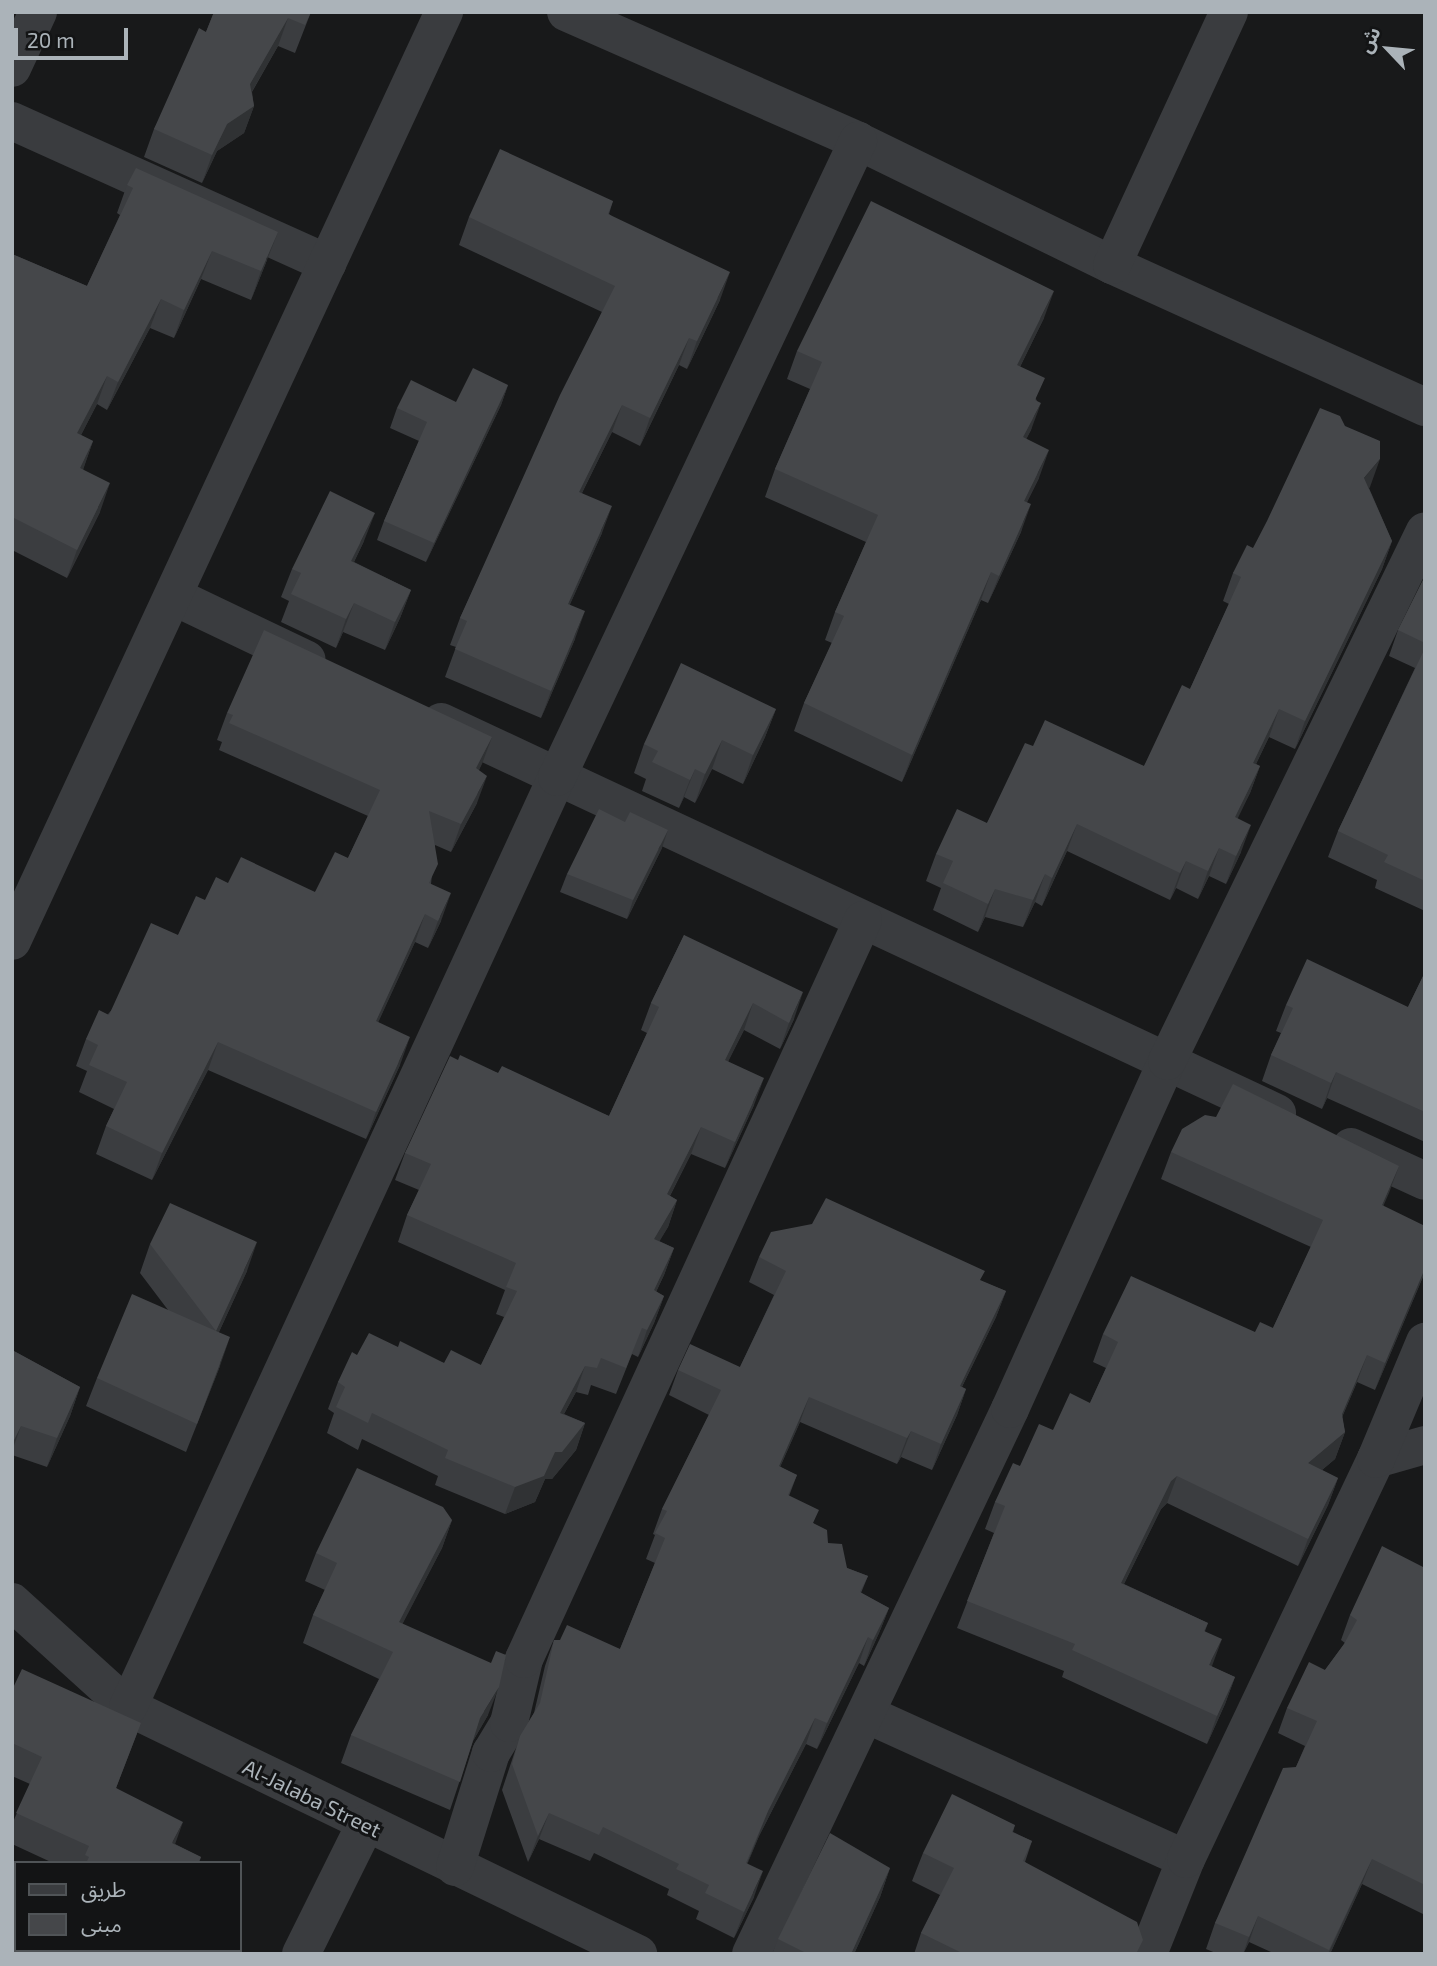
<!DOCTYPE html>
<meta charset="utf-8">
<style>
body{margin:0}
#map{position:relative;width:1437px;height:1966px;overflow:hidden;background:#18191a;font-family:"Exo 2","Noto Sans Arabic",sans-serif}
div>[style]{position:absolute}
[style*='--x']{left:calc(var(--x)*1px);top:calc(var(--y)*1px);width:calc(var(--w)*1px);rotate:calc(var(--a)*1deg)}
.minor>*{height:38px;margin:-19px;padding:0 19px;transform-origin:19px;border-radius:19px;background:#3a3c3f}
.wall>*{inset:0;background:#3b3d40;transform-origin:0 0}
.shaded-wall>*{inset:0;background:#303234}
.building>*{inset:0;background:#45474a}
span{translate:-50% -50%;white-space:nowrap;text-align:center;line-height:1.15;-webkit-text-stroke:6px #131415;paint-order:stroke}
.street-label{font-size:21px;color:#abb3b9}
.frame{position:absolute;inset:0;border:14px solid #abb3b9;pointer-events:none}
.legend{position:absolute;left:14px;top:1861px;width:228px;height:91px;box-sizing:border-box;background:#131415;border:2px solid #505457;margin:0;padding:9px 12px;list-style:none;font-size:21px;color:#abb3b9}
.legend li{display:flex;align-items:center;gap:14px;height:35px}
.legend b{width:35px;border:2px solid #505457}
.north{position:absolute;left:1353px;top:14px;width:70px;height:70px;-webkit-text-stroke:5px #131415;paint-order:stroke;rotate:296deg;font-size:19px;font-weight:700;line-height:28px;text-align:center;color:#abb3b9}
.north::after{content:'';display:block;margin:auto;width:24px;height:32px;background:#abb3b9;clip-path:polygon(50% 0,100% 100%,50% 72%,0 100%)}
.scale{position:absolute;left:14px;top:28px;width:114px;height:32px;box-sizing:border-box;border:4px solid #abb3b9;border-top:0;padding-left:9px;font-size:21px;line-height:24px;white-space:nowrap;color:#abb3b9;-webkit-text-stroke:5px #131415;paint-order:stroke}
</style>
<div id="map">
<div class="minor">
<div style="--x:566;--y:12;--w:319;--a:23.8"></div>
<div style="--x:858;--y:141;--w:283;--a:26"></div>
<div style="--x:1112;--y:265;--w:344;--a:24.4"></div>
<div style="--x:12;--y:68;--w:62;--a:-65.1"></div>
<div style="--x:12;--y:121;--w:346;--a:24.3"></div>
<div style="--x:1112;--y:265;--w:279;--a:-65.2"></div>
<div style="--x:173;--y:596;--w:148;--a:25.5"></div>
<div style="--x:441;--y:722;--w:923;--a:25.07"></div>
<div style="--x:12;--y:941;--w:1025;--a:-65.06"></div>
<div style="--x:1351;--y:1147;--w:81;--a:24.7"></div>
<div style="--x:1376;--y:1459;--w:51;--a:-15.9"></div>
<div style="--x:12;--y:1602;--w:156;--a:42.2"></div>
<div style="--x:128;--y:1707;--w:567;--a:25.84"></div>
<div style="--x:128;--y:1707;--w:1024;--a:-65.24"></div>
<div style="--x:557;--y:777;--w:704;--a:-64.67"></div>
<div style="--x:866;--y:1714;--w:351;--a:24.4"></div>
<div style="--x:455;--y:1867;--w:120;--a:-72.5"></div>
<div style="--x:491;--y:1753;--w:35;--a:-59"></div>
<div style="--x:509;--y:1723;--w:66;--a:-76.8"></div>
<div style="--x:524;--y:1659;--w:813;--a:-65.36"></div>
<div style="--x:301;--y:1954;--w:144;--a:-63.6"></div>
<div style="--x:751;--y:1954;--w:603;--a:-64.58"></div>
<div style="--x:1010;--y:1409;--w:382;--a:-65.7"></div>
<div style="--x:1167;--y:1061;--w:589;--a:-64.04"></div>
<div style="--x:1148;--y:1954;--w:102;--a:-68.2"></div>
<div style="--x:1186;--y:1859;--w:443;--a:-64.6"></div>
<div style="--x:1376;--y:1459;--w:127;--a:-67.3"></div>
</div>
<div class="wall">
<div style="clip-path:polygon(214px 12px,311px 12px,295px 53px,278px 46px,252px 92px,254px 106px,244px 133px,217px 151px,202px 183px,144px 157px,154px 129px,206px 32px)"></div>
<div style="clip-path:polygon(127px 185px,267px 260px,251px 300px,201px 279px,174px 338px,150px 328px,107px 410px,97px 404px,81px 435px,93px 441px,83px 469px,100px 512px,67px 578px,12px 550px,12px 254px,87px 286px,120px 215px,117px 213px)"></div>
<div style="clip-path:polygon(613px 201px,609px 214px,720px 300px,687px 369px,679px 365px,640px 446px,612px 432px,582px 493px,602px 533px,570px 604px,575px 639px,541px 718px,445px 677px,456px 647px,450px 645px,460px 618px,602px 312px,459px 245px,469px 217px)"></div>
<div style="clip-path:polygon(1044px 318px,1020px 367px,1037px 401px,1031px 430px,1026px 439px,1039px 478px,1027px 502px,1021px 532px,988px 603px,981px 600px,902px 782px,794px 731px,804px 703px,832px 643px,825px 640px,835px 612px,866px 542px,765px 497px,775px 469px,810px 389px,787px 379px,797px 351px)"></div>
<div style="clip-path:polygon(508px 385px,501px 405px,426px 562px,377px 540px,384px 521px,419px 441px,390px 428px,397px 408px,456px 402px)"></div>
<div style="clip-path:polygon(1370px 487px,1369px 488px,1392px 541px,1382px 569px,1295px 749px,1269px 737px,1256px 764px,1260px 766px,1250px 793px,1237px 818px,1241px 852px,1226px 884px,1209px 876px,1198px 899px,1176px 888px,1170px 900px,1067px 851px,1042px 906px,1035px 902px,1023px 927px,985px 917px,978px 932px,933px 910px,941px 888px,926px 881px,936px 854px,987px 823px,1033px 746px,1144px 766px,1190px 689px,1229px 604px,1223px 601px,1233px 573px,1253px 548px)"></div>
<div style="clip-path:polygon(364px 541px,354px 562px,411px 590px,400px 618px,385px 650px,343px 632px,336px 648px,281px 622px,289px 601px,281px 597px,292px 569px)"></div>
<div style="clip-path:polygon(1425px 576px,1425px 911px,1375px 888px,1377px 880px,1328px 857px,1338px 831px,1415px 668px,1389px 656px,1398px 630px)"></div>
<div style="clip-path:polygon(776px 709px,765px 737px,743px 784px,712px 769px,695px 803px,684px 797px,679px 808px,642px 791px,646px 779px,634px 773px,644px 744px)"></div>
<div style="clip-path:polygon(227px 713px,492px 737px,479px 770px,477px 803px,451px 852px,435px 845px,431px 884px,441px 921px,428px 948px,415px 942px,378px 1022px,400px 1065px,366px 1139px,208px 1070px,152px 1180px,96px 1154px,106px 1126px,114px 1109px,79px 1092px,87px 1071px,76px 1066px,86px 1039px,178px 935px,205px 900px,228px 883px,315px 892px,348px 858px,368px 816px,219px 750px,222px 742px,217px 740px)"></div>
<div style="clip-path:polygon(662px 848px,627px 919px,560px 892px,567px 874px)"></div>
<div style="clip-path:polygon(684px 935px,794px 1019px,780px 1049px,744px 1030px,728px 1061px,754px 1105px,725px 1168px,691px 1154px,670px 1196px,677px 1200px,668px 1227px,659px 1241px,674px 1248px,664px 1275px,656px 1292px,664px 1296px,654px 1323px,638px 1357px,632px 1354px,616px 1394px,591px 1385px,588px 1395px,576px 1392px,564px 1414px,585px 1423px,576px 1450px,552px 1479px,545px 1479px,535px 1502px,505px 1514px,435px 1485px,438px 1476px,362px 1439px,358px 1450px,327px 1433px,334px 1413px,328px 1409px,338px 1382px,357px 1355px,398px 1347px,444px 1363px,481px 1365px,504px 1317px,496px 1314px,505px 1290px,398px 1242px,407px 1215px,419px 1190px,395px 1180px,405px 1153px,458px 1060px,498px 1073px,609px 1116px,647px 1033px,641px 1030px,651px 1003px)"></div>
<div style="clip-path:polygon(1425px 972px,1425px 1142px,1327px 1098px,1322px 1109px,1262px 1081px,1271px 1055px,1281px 1033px,1276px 1031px,1286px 1005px,1408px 1007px)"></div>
<div style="clip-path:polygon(1171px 1152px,1399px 1166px,1383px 1205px,1425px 1272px,1375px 1390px,1357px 1382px,1342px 1417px,1345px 1432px,1335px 1459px,1322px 1470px,1338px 1478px,1328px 1505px,1298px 1566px,1167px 1503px,1161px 1509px,1124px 1584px,1208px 1623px,1205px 1631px,1212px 1667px,1235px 1677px,1225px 1704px,1207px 1744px,1062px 1677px,1064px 1671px,957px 1628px,994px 1533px,985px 1529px,995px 1502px,1020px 1466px,1053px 1430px,1090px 1403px,1106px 1368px,1093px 1362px,1103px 1334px,1255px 1332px,1273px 1328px,1311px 1247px,1161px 1179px)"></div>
<div style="clip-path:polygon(150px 1244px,247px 1271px,219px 1332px,220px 1366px,186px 1452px,86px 1406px,97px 1378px,168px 1310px,140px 1273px)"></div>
<div style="clip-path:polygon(759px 1257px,981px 1281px,1006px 1291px,996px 1317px,962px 1387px,966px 1389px,957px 1415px,932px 1470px,901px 1457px,897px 1464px,800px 1422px,780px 1467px,797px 1475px,789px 1496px,814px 1524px,847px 1568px,868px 1576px,861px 1593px,889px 1608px,879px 1633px,864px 1666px,859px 1663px,817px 1749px,806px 1744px,759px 1836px,747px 1864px,754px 1897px,734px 1938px,696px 1919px,699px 1911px,667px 1895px,669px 1889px,594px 1853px,590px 1861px,539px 1839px,528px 1862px,502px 1790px,520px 1736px,534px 1713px,545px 1666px,554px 1640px,620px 1649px,655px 1563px,646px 1559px,655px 1535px,653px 1534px,662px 1509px,709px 1415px,669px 1395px,678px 1370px,740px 1367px,774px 1295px,749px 1282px)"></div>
<div style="clip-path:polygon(12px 1350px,80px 1387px,70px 1416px,47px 1467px,12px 1455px)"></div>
<div style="clip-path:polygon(452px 1520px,442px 1548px,402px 1624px,488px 1715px,473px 1741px,450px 1810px,341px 1763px,351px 1735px,379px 1679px,303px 1643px,313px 1615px,325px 1590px,305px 1581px,316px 1553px)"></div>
<div style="clip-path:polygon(1425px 1568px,1425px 1915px,1362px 1884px,1330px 1954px,1275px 1954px,1249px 1942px,1243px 1954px,1218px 1954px,1206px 1949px,1215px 1923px,1296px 1767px,1305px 1746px,1278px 1733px,1287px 1708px,1325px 1670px,1345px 1643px,1341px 1640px,1350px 1615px)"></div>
<div style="clip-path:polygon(12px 1690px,141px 1723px,116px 1788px,175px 1844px,201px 1857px,199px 1863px,53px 1863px,12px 1844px,12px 1824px,30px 1784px,12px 1776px)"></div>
<div style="clip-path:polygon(1015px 1825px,1013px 1832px,1032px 1841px,1025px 1862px,1138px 1954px,914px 1954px,921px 1933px,940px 1895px,912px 1881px,923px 1853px)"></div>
<div style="clip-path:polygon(890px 1868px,880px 1897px,854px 1954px,772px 1954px,778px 1939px)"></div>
<div style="left:61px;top:1950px;width:97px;height:8px"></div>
</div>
<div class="shaded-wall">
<div style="clip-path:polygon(288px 18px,278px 46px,240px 112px,250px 84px)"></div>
<div style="clip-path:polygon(254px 106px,244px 133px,217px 151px,202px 183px,212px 155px,227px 124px)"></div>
<div style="clip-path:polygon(278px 232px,267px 260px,251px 300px,261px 271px)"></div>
<div style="clip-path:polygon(212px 251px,201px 279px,174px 338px,184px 310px)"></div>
<div style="clip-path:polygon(730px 272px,720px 300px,687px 369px,697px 341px)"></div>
<div style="clip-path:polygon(1054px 291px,1044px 318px,1007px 393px,1017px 365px)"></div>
<div style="clip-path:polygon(161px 299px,150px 328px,107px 410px,118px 382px)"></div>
<div style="clip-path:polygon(689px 338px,679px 365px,640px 446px,650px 418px)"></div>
<div style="clip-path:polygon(107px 376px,97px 404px,67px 462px,77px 433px)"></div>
<div style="clip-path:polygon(508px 385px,501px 405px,426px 562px,434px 543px)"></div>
<div style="clip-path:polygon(1041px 403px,1031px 430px,1013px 465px,1023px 437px)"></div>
<div style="clip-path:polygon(622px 405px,612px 432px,569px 519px,579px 492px)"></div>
<div style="clip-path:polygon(93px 441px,83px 470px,80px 468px)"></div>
<div style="clip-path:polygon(1049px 450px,1039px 478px,1014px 528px,1024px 501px)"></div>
<div style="clip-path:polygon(1380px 459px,1370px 487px,1354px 506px,1364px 478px)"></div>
<div style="clip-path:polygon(110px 483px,100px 512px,67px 578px,77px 550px)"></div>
<div style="clip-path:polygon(1031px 504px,1021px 532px,988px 603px,999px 576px)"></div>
<div style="clip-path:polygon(612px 506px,602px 533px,558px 631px,568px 604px)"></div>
<div style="clip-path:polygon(375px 513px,364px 541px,341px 589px,351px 561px)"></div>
<div style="clip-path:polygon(1392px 541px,1382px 569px,1295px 749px,1305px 721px)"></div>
<div style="clip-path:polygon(991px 572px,981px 600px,902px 782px,912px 755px)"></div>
<div style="clip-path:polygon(411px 590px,400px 618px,385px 650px,395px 622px)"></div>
<div style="clip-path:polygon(354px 603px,343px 632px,336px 648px,346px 619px)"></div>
<div style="clip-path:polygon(585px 611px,575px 639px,541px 718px,551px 691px)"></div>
<div style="clip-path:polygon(776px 709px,765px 737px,743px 784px,753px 755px)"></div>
<div style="clip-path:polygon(1279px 709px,1269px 737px,1243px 791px,1253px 763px)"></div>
<div style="clip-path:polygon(492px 737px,482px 764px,466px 796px,476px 768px)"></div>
<div style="clip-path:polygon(722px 740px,712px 769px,695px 803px,705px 774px)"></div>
<div style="clip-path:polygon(1260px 766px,1250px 793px,1225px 845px,1235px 817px)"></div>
<div style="clip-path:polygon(695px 769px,684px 797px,679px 808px,690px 780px)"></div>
<div style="clip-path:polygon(487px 776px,477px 803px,451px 852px,461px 824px)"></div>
<div style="clip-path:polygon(1077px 824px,1067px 851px,1042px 906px,1052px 878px)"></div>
<div style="clip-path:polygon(1251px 825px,1241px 852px,1226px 884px,1236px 856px)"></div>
<div style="clip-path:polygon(668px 830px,662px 848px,627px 919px,633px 900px)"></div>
<div style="clip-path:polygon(1219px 848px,1209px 876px,1198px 899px,1208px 871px)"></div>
<div style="clip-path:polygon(1186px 861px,1176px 888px,1170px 900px,1180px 873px)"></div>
<div style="clip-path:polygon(1045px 874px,1035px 902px,1023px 927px,1033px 900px)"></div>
<div style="clip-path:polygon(995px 889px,985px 917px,978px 932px,988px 904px)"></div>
<div style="clip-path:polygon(451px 893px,441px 921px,428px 948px,438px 921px)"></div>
<div style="clip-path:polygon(425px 914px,415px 942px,366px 1049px,376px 1021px)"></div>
<div style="clip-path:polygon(803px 992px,794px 1019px,780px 1049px,789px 1023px)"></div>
<div style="clip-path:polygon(753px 1003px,744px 1030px,716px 1086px,725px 1060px)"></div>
<div style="clip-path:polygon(410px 1037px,400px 1065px,366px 1139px,376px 1112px)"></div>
<div style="clip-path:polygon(218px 1042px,208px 1070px,152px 1180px,162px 1153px)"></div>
<div style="clip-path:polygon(1336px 1072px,1327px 1098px,1322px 1109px,1331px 1083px)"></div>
<div style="clip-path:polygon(764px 1078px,754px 1105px,725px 1168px,735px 1142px)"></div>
<div style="clip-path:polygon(701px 1127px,691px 1154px,657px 1221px,667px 1194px)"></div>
<div style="clip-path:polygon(1399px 1166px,1389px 1193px,1372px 1232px,1382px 1205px)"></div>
<div style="clip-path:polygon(677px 1200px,668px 1227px,645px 1266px,654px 1239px)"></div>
<div style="clip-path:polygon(257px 1242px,247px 1271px,206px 1360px,216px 1331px)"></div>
<div style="clip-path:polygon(674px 1248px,664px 1275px,644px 1317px,654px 1290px)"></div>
<div style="clip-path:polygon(1425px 1268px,1425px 1272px,1375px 1390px,1385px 1363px)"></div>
<div style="clip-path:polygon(1006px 1291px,996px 1317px,950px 1411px,960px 1386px)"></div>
<div style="clip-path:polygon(664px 1296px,654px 1323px,638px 1357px,647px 1330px)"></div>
<div style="clip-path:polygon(230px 1337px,220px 1366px,186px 1452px,197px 1424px)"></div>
<div style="clip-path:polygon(1367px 1355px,1357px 1382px,1332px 1441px,1342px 1414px)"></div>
<div style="clip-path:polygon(585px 1366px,576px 1392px,550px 1439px,560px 1413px)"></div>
<div style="clip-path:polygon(80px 1387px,70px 1416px,47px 1467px,57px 1438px)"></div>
<div style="clip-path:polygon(966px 1389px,957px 1415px,932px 1470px,941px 1444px)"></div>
<div style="clip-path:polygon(809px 1397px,800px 1422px,769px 1492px,779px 1466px)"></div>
<div style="clip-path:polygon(585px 1423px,576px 1450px,552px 1479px,545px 1479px,535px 1502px,505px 1514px,515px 1487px,555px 1452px)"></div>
<div style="clip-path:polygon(21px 1426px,12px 1451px,12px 1444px)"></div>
<div style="clip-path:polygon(911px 1431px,901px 1457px,897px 1464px,907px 1438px)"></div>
<div style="clip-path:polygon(1345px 1432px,1335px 1459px,1298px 1490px,1308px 1463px)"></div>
<div style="clip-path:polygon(1177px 1476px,1167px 1503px,1161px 1509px,1111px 1610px,1121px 1583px,1171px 1481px)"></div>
<div style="clip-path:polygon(1338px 1478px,1328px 1505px,1298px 1566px,1308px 1539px)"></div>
<div style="clip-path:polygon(452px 1520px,442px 1548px,389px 1650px,399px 1622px)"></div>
<div style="clip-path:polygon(889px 1608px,879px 1633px,864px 1666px,873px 1640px)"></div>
<div style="clip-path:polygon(868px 1637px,859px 1663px,817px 1749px,827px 1723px)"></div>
<div style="clip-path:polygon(1222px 1639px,1212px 1666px,1209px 1665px)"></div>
<div style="clip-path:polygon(1235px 1677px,1225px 1704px,1207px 1744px,1217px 1716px)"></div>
<div style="clip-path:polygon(499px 1687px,488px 1715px,470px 1746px,480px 1718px)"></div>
<div style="clip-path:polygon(815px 1718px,806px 1744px,759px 1836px,737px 1889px,768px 1811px)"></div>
<div style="clip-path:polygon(549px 1813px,539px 1839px,528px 1862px,538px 1836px)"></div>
<div style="clip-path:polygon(183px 1822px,173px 1850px,172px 1843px)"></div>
<div style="clip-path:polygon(1372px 1859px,1362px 1884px,1330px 1954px,1328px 1954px)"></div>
<div style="clip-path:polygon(890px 1868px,880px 1897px,854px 1954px,851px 1954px)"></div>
<div style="clip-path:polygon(763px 1871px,754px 1897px,734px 1938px,744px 1912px)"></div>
<div style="clip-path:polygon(1258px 1916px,1249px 1942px,1243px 1954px,1249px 1937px)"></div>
</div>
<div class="building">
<div style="clip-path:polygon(214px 12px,311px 12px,305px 25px,288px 18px,250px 84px,254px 106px,227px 124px,212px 155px,154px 129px,199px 28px,206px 32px)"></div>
<div style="clip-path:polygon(500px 149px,613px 201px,608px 214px,730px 272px,697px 341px,689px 338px,650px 418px,622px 405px,579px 492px,612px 506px,568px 604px,585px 611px,551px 691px,455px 649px,467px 621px,460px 618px,560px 395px,615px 286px,469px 217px)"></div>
<div style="clip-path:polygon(136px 168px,278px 232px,261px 271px,212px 251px,184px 310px,161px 299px,118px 382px,107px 376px,77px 433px,93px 441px,80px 468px,110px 483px,77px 550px,12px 517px,12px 254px,87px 286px,133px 188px,127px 185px)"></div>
<div style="clip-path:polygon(871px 201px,1054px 291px,1017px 365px,1045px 378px,1035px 400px,1041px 403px,1023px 437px,1049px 450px,1024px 501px,1031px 504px,999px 576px,991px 572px,912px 755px,804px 703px,844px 616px,835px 612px,878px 515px,775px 469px,822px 362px,797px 351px)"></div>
<div style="clip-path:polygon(473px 368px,508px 385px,434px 543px,384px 521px,427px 422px,397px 408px,411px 380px,456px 402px)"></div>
<div style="clip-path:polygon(1320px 408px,1340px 416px,1345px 426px,1380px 441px,1380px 459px,1364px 478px,1392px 541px,1305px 721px,1279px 709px,1253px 763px,1260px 766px,1235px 817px,1251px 825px,1236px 856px,1219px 848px,1208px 871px,1186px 861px,1180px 873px,1077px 824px,1052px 878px,1045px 874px,1033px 900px,995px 889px,988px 904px,943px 883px,953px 861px,936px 854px,957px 809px,987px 823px,1025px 743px,1033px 746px,1045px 720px,1144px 766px,1182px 685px,1190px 689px,1241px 577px,1233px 573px,1247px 545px,1253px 548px,1267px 521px)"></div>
<div style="clip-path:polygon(330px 491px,375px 513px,351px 561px,411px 590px,395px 622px,354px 603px,346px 619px,291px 594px,301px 573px,292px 569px)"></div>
<div style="clip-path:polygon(1425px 576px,1425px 643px,1398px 630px)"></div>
<div style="clip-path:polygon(264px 630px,492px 737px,476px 768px,487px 776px,461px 824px,429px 811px,438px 864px,429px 883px,451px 893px,438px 921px,425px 914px,376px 1021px,410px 1037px,376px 1112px,218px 1042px,162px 1153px,106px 1126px,127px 1082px,89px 1065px,98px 1045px,86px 1039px,99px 1010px,109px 1015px,151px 923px,178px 935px,196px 896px,205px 900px,216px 877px,228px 883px,241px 857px,315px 892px,335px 852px,348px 858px,380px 790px,229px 723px,233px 715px,227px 713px)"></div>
<div style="clip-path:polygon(1425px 648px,1425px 881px,1384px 862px,1388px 855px,1338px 831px)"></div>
<div style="clip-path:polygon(681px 663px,776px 709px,753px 755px,722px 740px,705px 774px,695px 769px,690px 780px,652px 762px,658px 751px,644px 744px)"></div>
<div style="clip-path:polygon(599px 809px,625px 822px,630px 812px,668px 830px,633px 900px,567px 874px)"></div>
<div style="clip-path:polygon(684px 935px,803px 992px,789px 1023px,753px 1003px,725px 1060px,764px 1078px,735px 1142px,701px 1127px,667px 1194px,677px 1200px,654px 1239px,674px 1248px,654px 1290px,664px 1296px,647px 1330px,642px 1328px,626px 1368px,601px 1358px,597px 1368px,585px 1366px,560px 1413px,585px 1423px,562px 1452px,555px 1452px,544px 1476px,515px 1487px,445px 1458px,448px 1450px,372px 1413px,368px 1423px,336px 1407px,345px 1387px,338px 1382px,352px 1352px,357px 1355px,369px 1333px,398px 1347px,400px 1341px,444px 1363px,451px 1350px,481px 1365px,517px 1291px,506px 1287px,516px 1263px,407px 1215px,431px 1164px,405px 1153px,450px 1056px,458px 1060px,460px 1055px,498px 1073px,502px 1066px,609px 1116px,659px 1007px,651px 1003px)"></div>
<div style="clip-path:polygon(1307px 959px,1408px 1007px,1425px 972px,1425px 1112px,1336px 1072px,1331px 1083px,1271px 1055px,1293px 1008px,1286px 1005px)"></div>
<div style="clip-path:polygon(1233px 1084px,1399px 1166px,1382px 1205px,1425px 1226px,1425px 1268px,1385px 1363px,1367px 1355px,1342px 1414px,1345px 1432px,1308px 1463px,1338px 1478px,1308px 1539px,1177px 1476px,1171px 1481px,1121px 1583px,1208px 1623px,1204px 1631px,1222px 1639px,1209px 1665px,1235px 1677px,1217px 1716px,1072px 1650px,1075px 1644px,967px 1601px,1005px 1506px,995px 1502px,1013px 1463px,1020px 1466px,1039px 1424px,1053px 1430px,1070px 1393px,1090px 1403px,1118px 1342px,1103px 1334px,1131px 1276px,1255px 1332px,1260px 1322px,1273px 1328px,1323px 1220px,1171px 1152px,1182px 1129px,1205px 1115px,1216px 1117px)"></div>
<div style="clip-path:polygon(826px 1198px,985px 1271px,980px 1280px,1006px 1291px,960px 1386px,966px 1389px,941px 1444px,911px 1431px,907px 1438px,809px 1397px,779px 1466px,797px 1475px,788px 1495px,819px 1510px,813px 1523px,827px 1530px,828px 1543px,842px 1544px,847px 1568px,868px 1576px,860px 1592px,889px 1608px,873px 1640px,868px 1637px,827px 1723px,815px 1718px,768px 1811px,746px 1863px,763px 1871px,744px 1912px,705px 1893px,709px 1885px,676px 1869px,679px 1864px,603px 1827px,599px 1835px,549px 1813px,538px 1836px,512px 1764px,520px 1736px,540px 1703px,554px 1640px,560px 1640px,567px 1625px,620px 1649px,665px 1538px,655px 1533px,667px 1511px,662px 1509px,721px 1390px,678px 1370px,690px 1344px,740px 1367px,786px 1271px,759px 1257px,771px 1232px,812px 1224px)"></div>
<div style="clip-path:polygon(170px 1203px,257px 1242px,216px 1331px,230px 1337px,197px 1424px,97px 1378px,132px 1294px,216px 1331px,150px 1244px)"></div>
<div style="clip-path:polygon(12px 1350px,80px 1387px,57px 1438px,21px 1426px,12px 1444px)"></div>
<div style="clip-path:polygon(357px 1468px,443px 1507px,452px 1520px,399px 1622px,491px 1663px,496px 1651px,506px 1655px,499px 1687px,480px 1718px,460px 1782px,351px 1735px,393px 1652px,313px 1615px,337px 1563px,316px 1553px)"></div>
<div style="clip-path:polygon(1382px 1546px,1425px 1568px,1425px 1885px,1372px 1859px,1329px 1950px,1258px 1916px,1249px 1937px,1215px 1923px,1283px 1768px,1296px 1767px,1317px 1721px,1287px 1708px,1309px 1662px,1325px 1670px,1344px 1644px,1357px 1620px,1350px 1615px)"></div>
<div style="clip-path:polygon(22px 1669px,141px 1723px,116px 1788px,183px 1822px,172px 1843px,201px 1857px,198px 1863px,86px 1863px,89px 1857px,85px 1855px,89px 1846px,16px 1813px,42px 1757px,12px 1743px,12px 1690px)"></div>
<div style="clip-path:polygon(952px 1794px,1015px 1825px,1012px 1832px,1032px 1841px,1023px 1861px,1137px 1922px,1143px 1940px,1136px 1954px,964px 1954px,921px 1933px,954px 1868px,923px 1853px)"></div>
<div style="clip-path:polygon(830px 1833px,890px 1868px,851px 1954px,808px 1954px,778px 1939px)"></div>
</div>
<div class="street-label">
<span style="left:312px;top:1798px;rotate:26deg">Al-Jalaba Street</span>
</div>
<div class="frame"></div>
<ul class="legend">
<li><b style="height:9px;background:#3a3c3f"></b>طريق</li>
<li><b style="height:19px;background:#45474a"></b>مبنى</li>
</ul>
<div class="north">ش</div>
<div class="scale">20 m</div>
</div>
